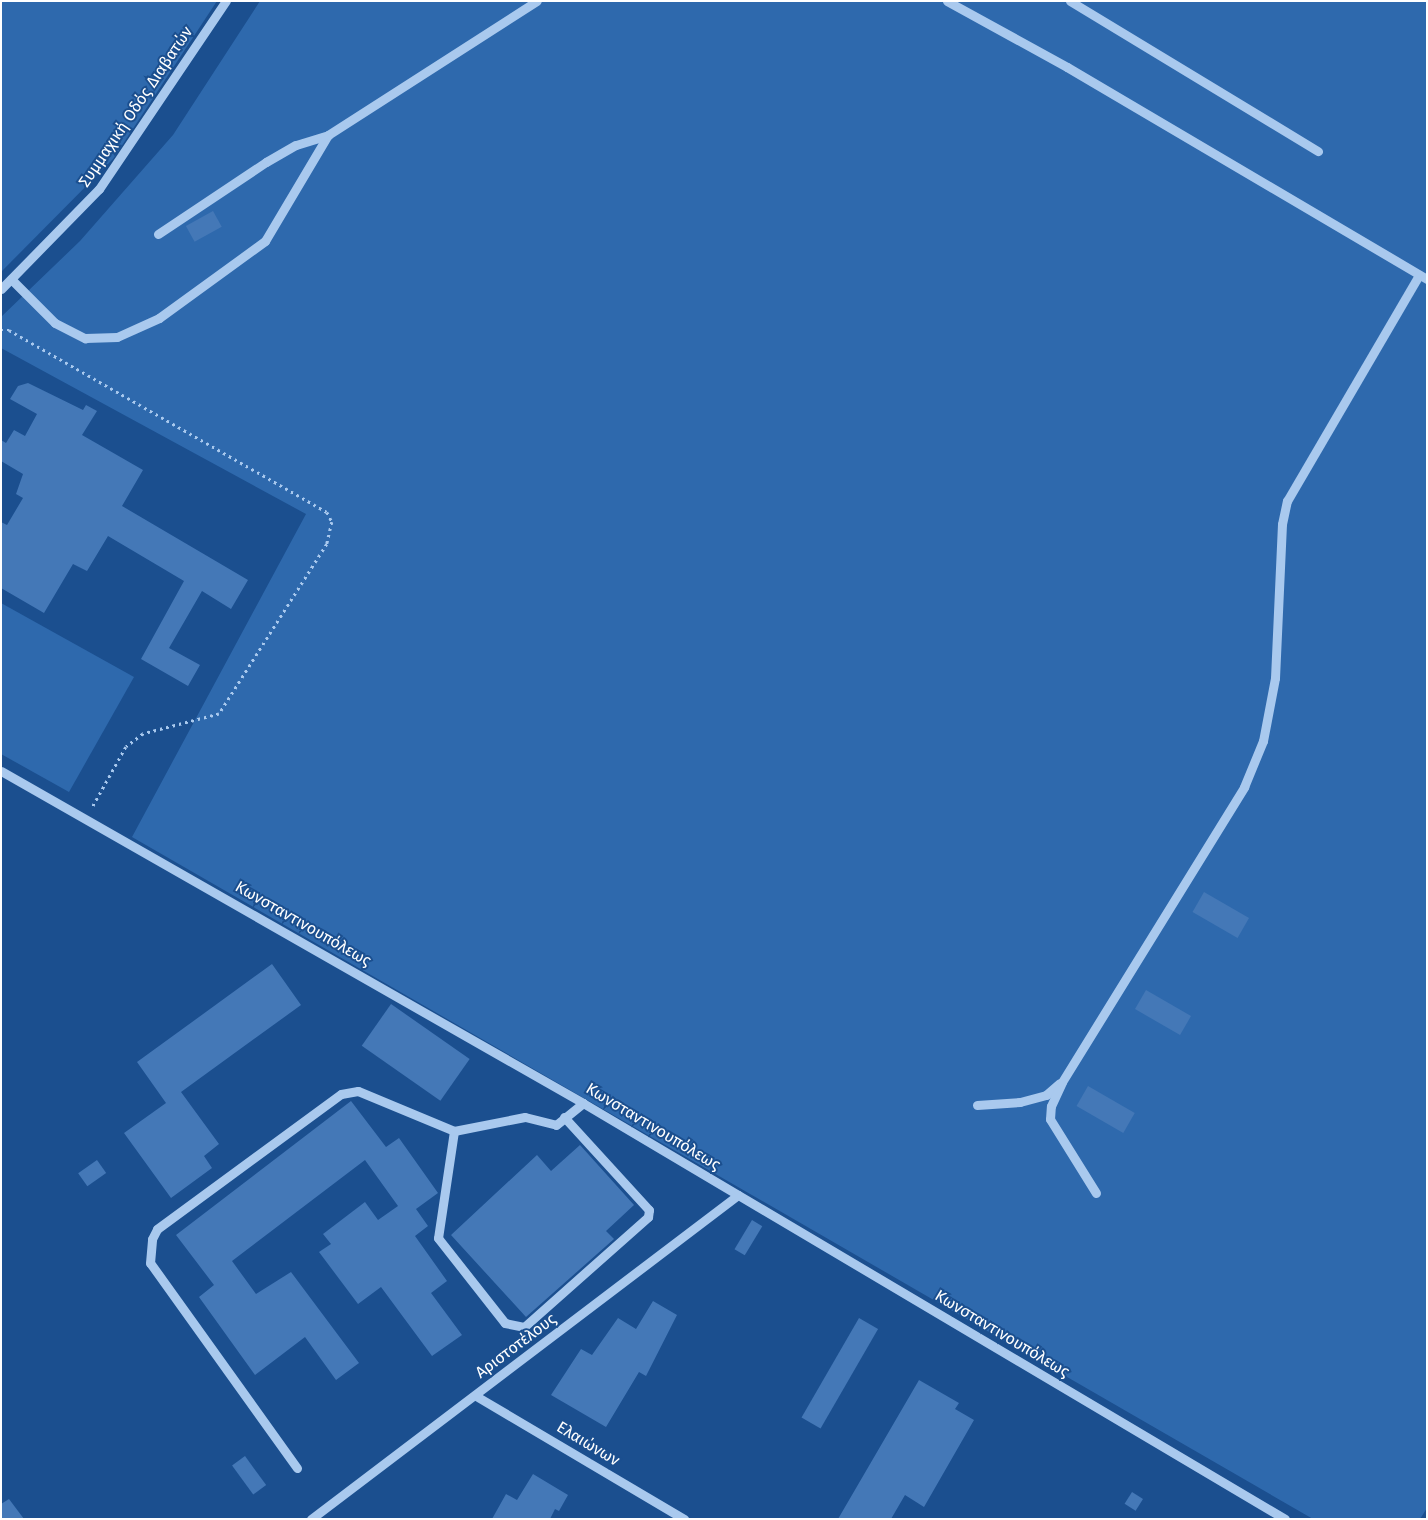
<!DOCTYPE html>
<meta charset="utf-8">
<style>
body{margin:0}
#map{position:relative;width:1428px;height:1520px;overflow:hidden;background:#1b4f8f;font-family:"Fira Sans",sans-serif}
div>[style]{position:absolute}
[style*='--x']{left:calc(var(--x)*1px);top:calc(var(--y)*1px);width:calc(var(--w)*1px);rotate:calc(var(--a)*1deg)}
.green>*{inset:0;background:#2e69ad}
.building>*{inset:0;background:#4478b7;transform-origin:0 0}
.path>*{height:2.5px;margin-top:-1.25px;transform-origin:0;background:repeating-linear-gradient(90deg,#a9c9ee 0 2.5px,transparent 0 6.5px)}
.minor>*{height:9px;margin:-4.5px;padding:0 4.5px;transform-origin:4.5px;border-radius:4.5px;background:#a9c9ee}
span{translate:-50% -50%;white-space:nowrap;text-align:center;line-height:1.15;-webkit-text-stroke:4px #1b4f8f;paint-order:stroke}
.street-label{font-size:16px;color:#fff}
.frame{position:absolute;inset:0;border:2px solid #fff;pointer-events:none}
</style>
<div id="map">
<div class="green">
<div style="clip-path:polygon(1px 1px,217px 1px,113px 159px,1px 272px)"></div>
<div style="clip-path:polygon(260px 1px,1427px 1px,1427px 1508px,1420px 1519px,1313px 1519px,132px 837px,306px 514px,1px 348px,1px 317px,80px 241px,173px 135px)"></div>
<div style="clip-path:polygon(1px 603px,134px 677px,69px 792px,1px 754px)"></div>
</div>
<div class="building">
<div style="left:213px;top:211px;width:18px;height:31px;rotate:61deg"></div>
<div style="clip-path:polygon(28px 383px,83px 410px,86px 405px,97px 411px,82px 435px,143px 470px,122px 506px,248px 580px,231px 609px,202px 591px,169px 648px,200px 665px,188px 686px,141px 659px,184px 581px,108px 536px,87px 571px,73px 564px,44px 613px,1px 588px,1px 522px,7px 525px,23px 498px,16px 494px,23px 474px,1px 461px,1px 440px,6px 443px,14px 430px,25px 436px,37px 414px,10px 399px,18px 386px)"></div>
<div style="left:1204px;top:892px;width:52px;height:23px;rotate:30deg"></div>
<div style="clip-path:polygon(272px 964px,301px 1005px,181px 1092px,219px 1144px,204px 1156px,212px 1168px,171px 1198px,124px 1133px,166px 1103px,137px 1062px)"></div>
<div style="left:1146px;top:990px;width:52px;height:22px;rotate:30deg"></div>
<div style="left:391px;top:1004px;width:96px;height:51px;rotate:35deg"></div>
<div style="left:1088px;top:1086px;width:54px;height:23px;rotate:30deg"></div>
<div style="clip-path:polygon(351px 1101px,386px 1147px,399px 1138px,438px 1193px,416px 1209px,428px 1226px,415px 1236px,447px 1281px,431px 1293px,462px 1335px,432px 1356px,381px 1287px,358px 1304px,319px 1252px,331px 1244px,323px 1234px,365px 1202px,378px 1220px,398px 1206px,365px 1160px,232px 1261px,256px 1294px,291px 1272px,359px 1363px,336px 1380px,305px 1337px,255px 1375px,199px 1297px,214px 1285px,176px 1235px)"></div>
<div style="clip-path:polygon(580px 1145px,634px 1205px,606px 1231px,614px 1239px,526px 1317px,451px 1235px,537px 1155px,551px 1171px)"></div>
<div style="left:97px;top:1160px;width:16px;height:23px;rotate:55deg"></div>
<div style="left:752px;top:1220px;width:12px;height:34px;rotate:31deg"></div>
<div style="clip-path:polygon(653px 1301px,677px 1315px,646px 1376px,639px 1372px,606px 1427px,551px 1395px,581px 1349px,592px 1355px,618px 1318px,636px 1329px)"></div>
<div style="left:859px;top:1318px;width:22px;height:115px;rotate:30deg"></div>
<div style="clip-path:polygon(919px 1380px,959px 1403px,955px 1409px,974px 1420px,924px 1507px,905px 1495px,891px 1519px,838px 1519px)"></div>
<div style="left:245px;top:1456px;width:36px;height:16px;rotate:54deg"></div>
<div style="clip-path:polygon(533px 1474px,568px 1495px,559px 1511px,555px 1509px,550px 1519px,492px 1519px,506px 1494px,517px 1500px)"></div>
<div style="left:1132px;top:1492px;width:13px;height:14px;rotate:32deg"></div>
<div style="clip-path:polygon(9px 1499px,24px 1519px,1px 1519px,1px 1504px)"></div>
</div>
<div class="path">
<div style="--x:1;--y:330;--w:8;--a:0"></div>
<div style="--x:9;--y:330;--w:366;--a:29.8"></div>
<div style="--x:327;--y:512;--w:11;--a:63"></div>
<div style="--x:332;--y:522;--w:23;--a:103"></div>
<div style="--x:327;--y:544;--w:201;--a:122.4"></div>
<div style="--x:219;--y:714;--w:79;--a:165.3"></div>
<div style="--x:143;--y:734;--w:21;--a:143"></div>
<div style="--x:126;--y:747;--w:70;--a:119.1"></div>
</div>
<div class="minor">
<div style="--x:947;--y:1;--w:137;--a:28.8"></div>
<div style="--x:1067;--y:67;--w:418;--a:30.5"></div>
<div style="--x:1070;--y:1;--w:290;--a:31.2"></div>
<div style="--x:158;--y:234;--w:130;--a:-33.7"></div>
<div style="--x:266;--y:162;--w:34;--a:-30"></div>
<div style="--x:296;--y:145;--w:34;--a:-17"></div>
<div style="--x:11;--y:279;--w:62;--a:45"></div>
<div style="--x:55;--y:323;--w:34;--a:27"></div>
<div style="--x:85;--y:338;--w:32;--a:-2"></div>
<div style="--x:117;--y:337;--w:46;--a:-24.3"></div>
<div style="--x:159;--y:318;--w:131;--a:-36"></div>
<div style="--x:265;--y:241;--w:123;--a:-59.3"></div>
<div style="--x:328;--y:135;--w:248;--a:-32.7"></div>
<div style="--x:1;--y:289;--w:140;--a:-45.6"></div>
<div style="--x:99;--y:189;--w:227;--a:-56"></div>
<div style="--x:1;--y:771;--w:670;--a:29.7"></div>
<div style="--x:583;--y:1103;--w:816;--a:30.65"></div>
<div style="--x:977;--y:1105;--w:43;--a:-4"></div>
<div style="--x:1020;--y:1102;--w:27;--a:-15"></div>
<div style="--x:1046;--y:1095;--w:18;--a:-41"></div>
<div style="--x:454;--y:1131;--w:108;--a:98.5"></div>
<div style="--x:438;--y:1238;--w:108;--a:51.8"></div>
<div style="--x:505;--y:1323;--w:19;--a:12"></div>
<div style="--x:524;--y:1327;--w:166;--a:-41.6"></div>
<div style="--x:648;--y:1217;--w:7;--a:-82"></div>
<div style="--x:649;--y:1210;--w:126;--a:-132.4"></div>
<div style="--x:1096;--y:1193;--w:87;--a:-121.9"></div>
<div style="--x:1050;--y:1119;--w:13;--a:-86"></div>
<div style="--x:1051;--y:1106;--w:26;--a:-65"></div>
<div style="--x:1062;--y:1082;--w:347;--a:-58.3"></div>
<div style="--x:1244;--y:787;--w:50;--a:-67.6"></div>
<div style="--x:1263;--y:741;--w:64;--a:-79.2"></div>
<div style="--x:1275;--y:678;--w:154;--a:-87.4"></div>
<div style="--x:1282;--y:524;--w:24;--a:-78"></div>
<div style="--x:1287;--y:501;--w:262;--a:-59.7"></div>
<div style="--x:476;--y:1396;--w:242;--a:30.6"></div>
<div style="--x:297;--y:1468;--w:252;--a:-125.6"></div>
<div style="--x:150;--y:1263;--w:24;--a:-85"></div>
<div style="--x:152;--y:1239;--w:11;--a:-63"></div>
<div style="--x:157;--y:1229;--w:228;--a:-36.3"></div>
<div style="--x:341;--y:1094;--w:17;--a:-10"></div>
<div style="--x:358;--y:1091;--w:104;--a:22.6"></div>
<div style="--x:454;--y:1131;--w:72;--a:-11.2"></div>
<div style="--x:525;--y:1117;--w:32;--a:14"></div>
<div style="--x:556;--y:1125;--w:35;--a:-39"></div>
<div style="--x:311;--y:1519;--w:536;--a:-37.19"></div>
</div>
<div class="street-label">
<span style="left:136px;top:107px;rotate:-56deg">Συμμαχική Οδός Διαβατών</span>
<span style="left:303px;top:924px;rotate:30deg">Κωνσταντινουπόλεως</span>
<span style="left:653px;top:1127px;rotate:31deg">Κωνσταντινουπόλεως</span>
<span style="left:1002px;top:1334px;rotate:31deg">Κωνσταντινουπόλεως</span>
<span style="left:516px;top:1346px;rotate:-37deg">Αριστοτέλους</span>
<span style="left:588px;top:1444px;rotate:31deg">Ελαιώνων</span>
</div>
<div class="frame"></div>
</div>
